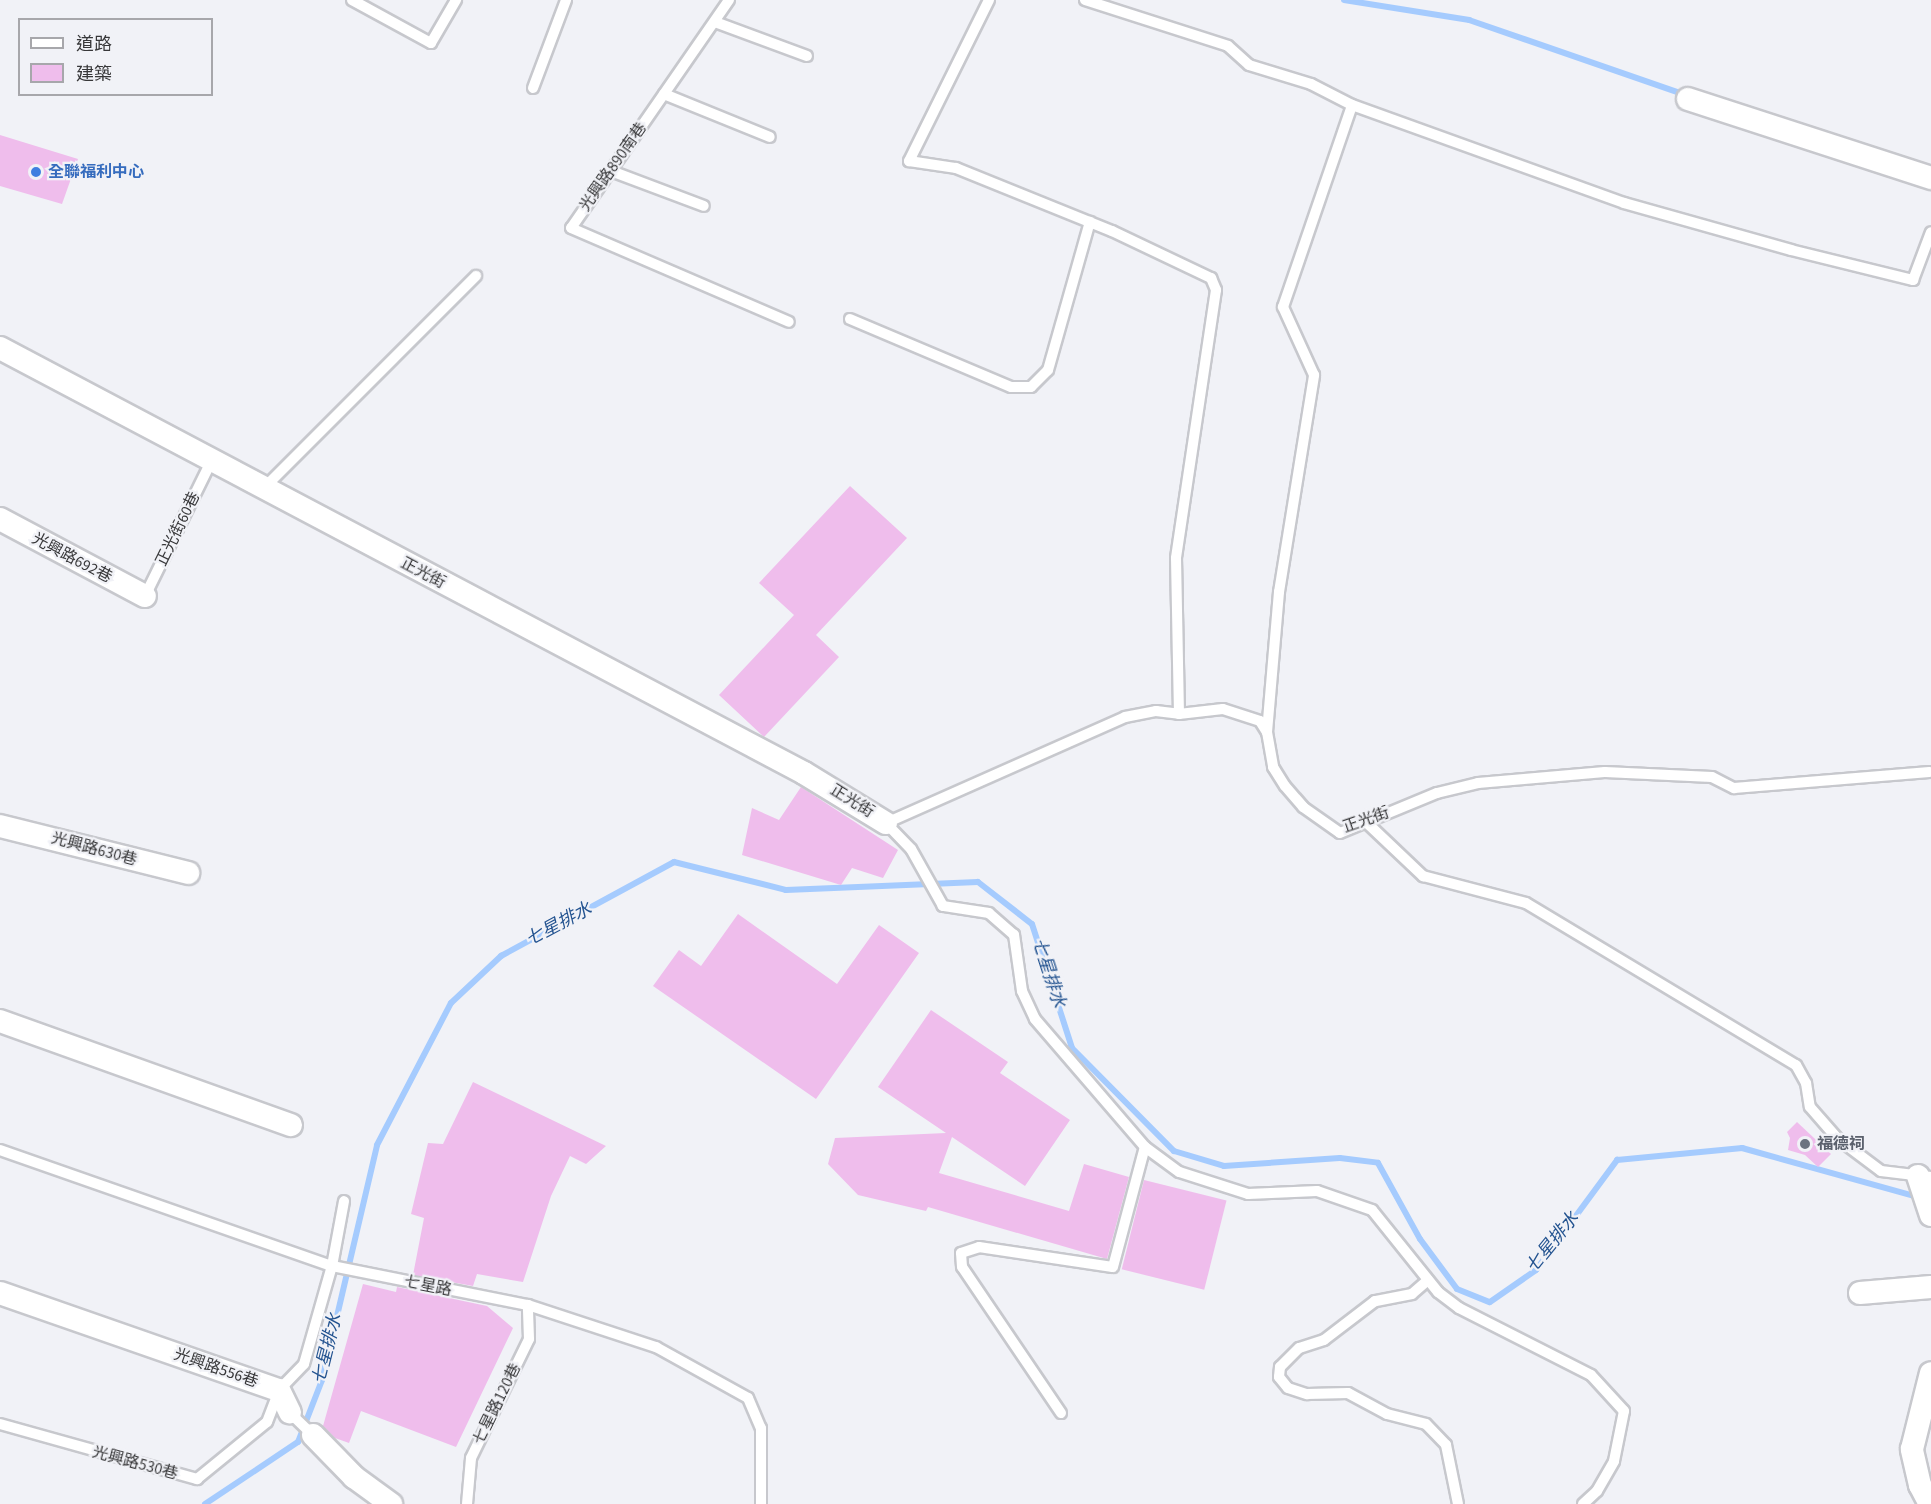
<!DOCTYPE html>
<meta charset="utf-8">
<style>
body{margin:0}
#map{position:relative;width:1931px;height:1504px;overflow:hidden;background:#f1f2f7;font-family:"Source Sans 3","Noto Sans TC",sans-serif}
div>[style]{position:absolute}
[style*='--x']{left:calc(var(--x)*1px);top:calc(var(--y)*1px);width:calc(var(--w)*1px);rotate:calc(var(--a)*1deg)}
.stream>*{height:6px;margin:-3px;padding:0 3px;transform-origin:3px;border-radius:3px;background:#a5cbfe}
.building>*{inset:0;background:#efbdec;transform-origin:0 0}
.roads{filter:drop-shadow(2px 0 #c7c8cd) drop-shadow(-2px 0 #c7c8cd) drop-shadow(0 2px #c7c8cd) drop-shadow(0 -2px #c7c8cd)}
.lane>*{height:10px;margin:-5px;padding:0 5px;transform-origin:5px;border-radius:5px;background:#fff}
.street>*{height:22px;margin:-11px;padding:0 11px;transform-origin:11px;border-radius:11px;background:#fff}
.dots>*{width:16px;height:16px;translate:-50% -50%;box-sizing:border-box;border:3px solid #f1f2f7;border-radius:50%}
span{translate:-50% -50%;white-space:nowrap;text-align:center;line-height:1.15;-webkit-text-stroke:4.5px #f1f2f7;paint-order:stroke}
.street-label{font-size:16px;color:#373739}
.shop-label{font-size:16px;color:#366cbe;font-weight:700}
.left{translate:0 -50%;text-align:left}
.worship-label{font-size:16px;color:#5b616d;font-weight:700}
.water-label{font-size:18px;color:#235390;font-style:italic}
.legend{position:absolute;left:18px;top:18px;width:195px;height:78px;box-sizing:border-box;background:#f1f2f7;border:2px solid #a7a7ab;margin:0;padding:8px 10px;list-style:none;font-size:18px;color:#373739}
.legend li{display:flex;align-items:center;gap:12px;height:30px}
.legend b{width:30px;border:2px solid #a7a7ab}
</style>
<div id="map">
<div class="stream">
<div style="--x:1344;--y:0;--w:127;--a:9.1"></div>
<div style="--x:1469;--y:20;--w:229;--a:19.1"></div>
<div style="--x:205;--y:1504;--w:112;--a:-33.7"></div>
<div style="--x:298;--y:1442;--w:66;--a:-68.8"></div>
<div style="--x:322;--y:1380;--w:241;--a:-76.8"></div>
<div style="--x:377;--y:1145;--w:160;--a:-62.5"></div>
<div style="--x:451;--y:1003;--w:69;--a:-43.2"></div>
<div style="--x:501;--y:956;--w:197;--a:-28.5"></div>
<div style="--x:674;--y:862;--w:115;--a:14"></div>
<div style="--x:786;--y:890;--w:192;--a:-2.4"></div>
<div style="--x:978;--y:882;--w:68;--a:37.9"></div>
<div style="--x:1032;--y:924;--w:130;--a:72.1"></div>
<div style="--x:1072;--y:1048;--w:145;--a:45.3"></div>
<div style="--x:1174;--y:1151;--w:52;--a:16.7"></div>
<div style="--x:1224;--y:1166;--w:116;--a:-3.9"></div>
<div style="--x:1340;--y:1158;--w:38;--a:7"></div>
<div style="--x:1378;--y:1163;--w:87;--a:61.1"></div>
<div style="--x:1420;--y:1239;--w:62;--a:53.5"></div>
<div style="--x:1457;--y:1289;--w:35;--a:22"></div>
<div style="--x:1490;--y:1302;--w:56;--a:-34.8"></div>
<div style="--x:1536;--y:1270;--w:137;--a:-53.6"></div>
<div style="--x:1617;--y:1160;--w:126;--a:-5.5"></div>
<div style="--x:1742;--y:1148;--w:183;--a:15.6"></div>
</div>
<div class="building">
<div style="clip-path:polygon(0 135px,78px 159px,62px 204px,0 186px)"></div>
<div style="clip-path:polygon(850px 486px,907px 538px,816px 635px,839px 657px,764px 737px,719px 695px,794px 615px,759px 583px)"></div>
<div style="clip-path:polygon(801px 787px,898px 850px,883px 878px,852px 868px,841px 885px,742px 855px,752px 808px,779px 820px)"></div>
<div style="clip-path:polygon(738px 914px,837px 984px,879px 925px,919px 953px,816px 1099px,653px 986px,679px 950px,701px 966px)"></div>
<div style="clip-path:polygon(931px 1010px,1008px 1062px,1000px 1073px,1070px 1120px,1025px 1186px,952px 1137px,939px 1173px,1069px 1211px,1084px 1164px,1129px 1177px,1107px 1259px,928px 1207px,926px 1211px,858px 1195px,828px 1164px,835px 1138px,946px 1133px,878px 1087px)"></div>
<div style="clip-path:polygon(473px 1082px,606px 1146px,586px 1164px,570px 1156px,551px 1196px,523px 1282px,477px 1274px,473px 1286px,413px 1275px,424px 1218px,411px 1214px,428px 1143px,443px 1144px)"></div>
<div style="clip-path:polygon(1797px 1122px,1831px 1154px,1818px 1167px,1805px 1155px,1788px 1150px,1790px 1138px,1787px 1132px)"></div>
<div style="left:1144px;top:1180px;width:85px;height:92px;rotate:14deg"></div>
<div style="clip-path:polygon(363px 1284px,396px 1292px,397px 1287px,487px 1306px,513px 1328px,456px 1447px,361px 1411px,349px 1443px,335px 1438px,323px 1426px)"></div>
</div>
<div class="roads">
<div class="lane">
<div style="--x:352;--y:0;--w:90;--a:28.6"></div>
<div style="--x:431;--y:43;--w:50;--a:-59.8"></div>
<div style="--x:729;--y:0;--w:277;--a:124.7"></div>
<div style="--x:571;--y:228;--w:237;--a:23.3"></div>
<div style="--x:989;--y:0;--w:180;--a:116.4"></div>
<div style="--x:909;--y:161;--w:48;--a:8.5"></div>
<div style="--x:956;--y:168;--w:168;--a:22"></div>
<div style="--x:1112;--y:231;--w:110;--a:25.4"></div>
<div style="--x:1211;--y:278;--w:13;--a:67"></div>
<div style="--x:1216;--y:290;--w:271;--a:98.5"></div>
<div style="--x:1176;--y:558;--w:156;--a:88.9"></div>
<div style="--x:1085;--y:0;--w:150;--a:17.8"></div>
<div style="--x:1228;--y:46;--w:28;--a:42"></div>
<div style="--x:1249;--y:65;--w:65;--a:17"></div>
<div style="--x:1311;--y:84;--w:46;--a:27.1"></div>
<div style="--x:1352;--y:105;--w:289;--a:19.8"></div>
<div style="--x:1624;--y:203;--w:173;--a:15.7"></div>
<div style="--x:1791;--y:250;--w:126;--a:13.8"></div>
<div style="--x:1913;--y:280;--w:51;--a:-69.4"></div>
<div style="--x:715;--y:22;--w:98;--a:20.3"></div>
<div style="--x:533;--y:88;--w:94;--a:-69.4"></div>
<div style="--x:664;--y:94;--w:114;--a:22.1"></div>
<div style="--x:611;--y:171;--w:99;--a:20.6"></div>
<div style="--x:850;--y:319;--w:175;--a:22.9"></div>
<div style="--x:1011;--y:387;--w:20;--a:0"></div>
<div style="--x:1031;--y:387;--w:24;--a:-45"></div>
<div style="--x:1048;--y:370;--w:154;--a:-74.2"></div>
<div style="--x:264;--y:488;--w:300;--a:-45"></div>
<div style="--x:145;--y:596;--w:149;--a:-63.8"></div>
<div style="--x:1267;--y:732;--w:141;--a:-85.1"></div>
<div style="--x:1279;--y:592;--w:220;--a:-80.8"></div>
<div style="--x:1314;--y:375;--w:75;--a:-114.5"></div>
<div style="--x:1283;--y:307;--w:213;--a:-71.1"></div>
<div style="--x:1366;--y:822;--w:79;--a:43.5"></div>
<div style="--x:1423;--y:876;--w:106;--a:14.7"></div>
<div style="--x:1526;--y:903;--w:315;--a:31"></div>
<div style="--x:1796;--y:1065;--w:21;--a:61"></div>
<div style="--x:1806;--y:1083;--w:24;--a:81"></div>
<div style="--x:1810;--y:1107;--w:41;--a:48.9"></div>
<div style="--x:1837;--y:1138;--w:55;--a:36.9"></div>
<div style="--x:1881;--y:1171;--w:50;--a:6.8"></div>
<div style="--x:0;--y:1150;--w:352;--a:19.3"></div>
<div style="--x:332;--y:1266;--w:200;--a:11.3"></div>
<div style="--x:528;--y:1305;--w:135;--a:18.2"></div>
<div style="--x:656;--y:1347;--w:105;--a:29"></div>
<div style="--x:748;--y:1398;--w:33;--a:67"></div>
<div style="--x:761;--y:1428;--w:76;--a:90"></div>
<div style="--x:1428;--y:1280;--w:21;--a:139"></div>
<div style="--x:1412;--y:1294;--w:38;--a:169"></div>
<div style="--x:1375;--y:1301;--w:64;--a:142.6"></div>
<div style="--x:1324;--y:1340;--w:26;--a:162"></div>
<div style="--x:1299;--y:1348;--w:27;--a:135"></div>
<div style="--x:1280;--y:1367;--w:10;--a:96"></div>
<div style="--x:1279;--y:1377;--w:14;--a:51"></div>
<div style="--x:1288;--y:1388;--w:20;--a:18"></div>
<div style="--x:1307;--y:1394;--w:41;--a:-1.4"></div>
<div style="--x:1348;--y:1393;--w:44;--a:28.3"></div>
<div style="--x:1387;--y:1414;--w:40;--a:14.4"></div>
<div style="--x:1426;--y:1424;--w:29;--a:46"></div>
<div style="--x:1446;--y:1445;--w:60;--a:78.5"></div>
<div style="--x:290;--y:1413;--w:32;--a:44"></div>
<div style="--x:1061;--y:1413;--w:176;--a:-124.1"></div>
<div style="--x:962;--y:1267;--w:14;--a:-94"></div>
<div style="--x:961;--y:1253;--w:19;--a:-18"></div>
<div style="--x:979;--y:1247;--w:135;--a:8.5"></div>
<div style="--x:1113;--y:1267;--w:124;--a:-75.1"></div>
<div style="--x:0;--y:1424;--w:205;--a:15.6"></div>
<div style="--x:197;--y:1479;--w:90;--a:-39.2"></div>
<div style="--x:267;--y:1422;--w:34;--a:-69"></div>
<div style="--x:279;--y:1390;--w:36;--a:-46"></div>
<div style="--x:304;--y:1364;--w:102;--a:-74.1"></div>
<div style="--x:332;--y:1266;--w:66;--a:-79.5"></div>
<div style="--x:467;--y:1504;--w:46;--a:-85"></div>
<div style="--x:471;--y:1458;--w:132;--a:-64"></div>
<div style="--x:529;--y:1339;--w:34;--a:-92"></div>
<div style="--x:1583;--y:1504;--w:19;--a:-43"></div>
<div style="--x:1597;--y:1491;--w:34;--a:-60"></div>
<div style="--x:1614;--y:1461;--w:51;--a:-78.7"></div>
<div style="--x:1624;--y:1411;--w:49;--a:-132.5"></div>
<div style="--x:1591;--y:1375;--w:148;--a:-153.1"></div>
<div style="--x:1459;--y:1308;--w:26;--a:-143"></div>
<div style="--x:1438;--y:1292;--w:105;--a:-128.8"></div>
<div style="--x:1372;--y:1210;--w:58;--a:-160.9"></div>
<div style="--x:1317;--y:1191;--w:69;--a:177.5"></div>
<div style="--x:1248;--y:1194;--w:72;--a:-162.3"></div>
<div style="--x:1179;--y:1172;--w:42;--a:-143.7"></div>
<div style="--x:1145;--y:1147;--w:169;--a:-130.7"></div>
<div style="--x:1035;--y:1019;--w:31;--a:-115"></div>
<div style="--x:1022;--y:991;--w:57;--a:-98.1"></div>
<div style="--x:1014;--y:935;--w:33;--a:-139"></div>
<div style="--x:989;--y:913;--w:47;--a:-171.3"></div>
<div style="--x:943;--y:906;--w:65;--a:-119.3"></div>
<div style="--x:911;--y:849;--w:36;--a:-134"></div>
<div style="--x:886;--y:823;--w:261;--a:-23.9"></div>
<div style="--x:1125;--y:717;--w:32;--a:-11"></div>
<div style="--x:1156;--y:711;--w:23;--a:7"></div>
<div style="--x:1179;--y:714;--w:44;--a:-6.5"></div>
<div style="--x:1223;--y:709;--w:39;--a:18"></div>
<div style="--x:1260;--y:721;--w:13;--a:58"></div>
<div style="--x:1267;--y:732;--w:36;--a:80"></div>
<div style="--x:1273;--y:767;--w:22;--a:58"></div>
<div style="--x:1285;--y:786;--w:28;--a:49"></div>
<div style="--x:1303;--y:807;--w:45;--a:35.1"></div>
<div style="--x:1340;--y:833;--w:105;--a:-22.4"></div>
<div style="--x:1437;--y:793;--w:42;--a:-13.7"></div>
<div style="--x:1478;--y:783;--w:127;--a:-5"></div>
<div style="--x:1605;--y:772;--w:107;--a:2.7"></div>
<div style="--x:1712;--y:777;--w:25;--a:27"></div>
<div style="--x:1734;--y:788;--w:196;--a:-4.7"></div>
</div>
<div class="street">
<div style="--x:1688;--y:99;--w:256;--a:18"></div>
<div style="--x:0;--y:348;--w:909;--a:27.86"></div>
<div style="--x:804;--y:773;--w:96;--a:31.4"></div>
<div style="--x:0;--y:519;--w:164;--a:28"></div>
<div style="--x:0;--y:826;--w:194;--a:14"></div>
<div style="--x:0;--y:1021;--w:309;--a:19.7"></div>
<div style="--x:1918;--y:1176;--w:41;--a:71.6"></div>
<div style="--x:0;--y:1293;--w:295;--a:19.2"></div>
<div style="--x:279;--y:1390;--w:25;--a:64"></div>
<div style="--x:1860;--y:1293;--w:71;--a:-4.8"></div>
<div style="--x:313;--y:1435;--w:59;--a:45.7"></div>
<div style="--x:354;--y:1477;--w:46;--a:36.1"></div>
<div style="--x:1930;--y:1504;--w:21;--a:-118"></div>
<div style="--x:1920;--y:1485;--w:37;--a:-103"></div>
<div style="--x:1912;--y:1449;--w:78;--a:-76"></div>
</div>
</div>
<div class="dots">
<div style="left:36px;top:172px;background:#3f7fe0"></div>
<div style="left:1805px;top:1144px;background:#6b7280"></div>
</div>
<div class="street-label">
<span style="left:613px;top:167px;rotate:-55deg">光興路890南巷</span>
<span style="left:178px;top:529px;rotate:-64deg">正光街60巷</span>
<span style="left:72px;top:558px;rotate:28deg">光興路692巷</span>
<span style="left:423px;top:573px;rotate:28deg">正光街</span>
<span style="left:852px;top:801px;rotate:32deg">正光街</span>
<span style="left:1366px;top:820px;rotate:-19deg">正光街</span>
<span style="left:94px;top:849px;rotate:15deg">光興路630巷</span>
<span style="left:428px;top:1286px;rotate:11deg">七星路</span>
<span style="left:216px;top:1368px;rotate:19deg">光興路556巷</span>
<span style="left:497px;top:1404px;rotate:-64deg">七星路120巷</span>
<span style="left:135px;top:1463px;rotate:15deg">光興路530巷</span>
</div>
<div class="shop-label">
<span class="left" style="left:48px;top:172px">全聯福利中心</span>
</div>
<div class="worship-label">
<span class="left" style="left:1817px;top:1144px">福德祠</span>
</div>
<div class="water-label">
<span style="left:559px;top:925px;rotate:-28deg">七星排水</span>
<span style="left:1048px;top:973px;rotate:72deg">七星排水</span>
<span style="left:1553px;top:1243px;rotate:-51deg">七星排水</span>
<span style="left:328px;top:1349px;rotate:-76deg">七星排水</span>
</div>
<ul class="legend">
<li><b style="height:8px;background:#fff"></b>道路</li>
<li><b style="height:16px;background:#efbdec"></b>建築</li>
</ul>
</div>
